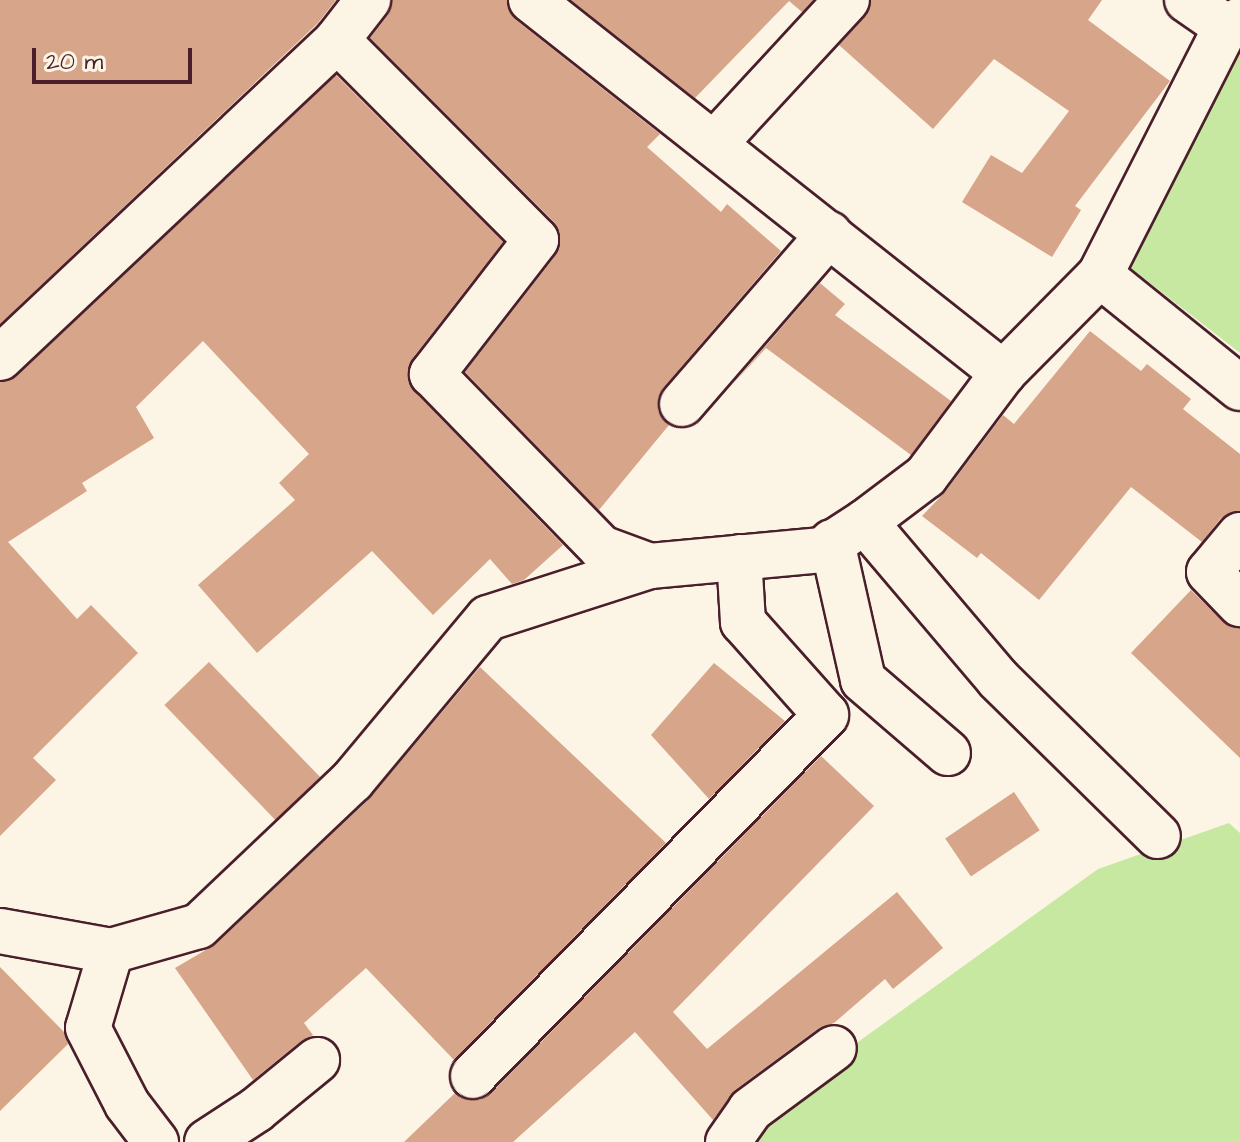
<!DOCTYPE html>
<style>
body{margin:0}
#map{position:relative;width:1240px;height:1142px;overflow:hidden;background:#fcf5e5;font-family:"Architects Daughter",sans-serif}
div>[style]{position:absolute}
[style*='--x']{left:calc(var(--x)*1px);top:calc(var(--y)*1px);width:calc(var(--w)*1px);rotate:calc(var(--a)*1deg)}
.green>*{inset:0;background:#c7e8a1}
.building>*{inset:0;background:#d7a58a;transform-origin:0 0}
.roads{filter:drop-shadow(2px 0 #4a1f2b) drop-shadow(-2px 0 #4a1f2b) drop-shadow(0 2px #4a1f2b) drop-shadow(0 -2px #4a1f2b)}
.minor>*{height:44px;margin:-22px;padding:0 22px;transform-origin:22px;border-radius:22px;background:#fcf5e5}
span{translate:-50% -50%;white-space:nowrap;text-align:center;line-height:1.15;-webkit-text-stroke:6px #fcf5e5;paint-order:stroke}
.scale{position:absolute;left:32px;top:48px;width:160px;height:36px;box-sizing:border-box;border:4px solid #4a1f2b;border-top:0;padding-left:10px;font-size:24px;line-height:28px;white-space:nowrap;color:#4a1f2b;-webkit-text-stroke:6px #fcf5e5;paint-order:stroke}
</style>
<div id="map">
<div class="green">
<div style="clip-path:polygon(1240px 31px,1240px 353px,1123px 262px)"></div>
<div style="clip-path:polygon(1229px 823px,1240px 833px,1240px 1142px,739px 1142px,754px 1117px,1098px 869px)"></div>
</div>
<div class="building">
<div style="clip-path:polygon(0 0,336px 0,318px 23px,0 324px)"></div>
<div style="clip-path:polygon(392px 0,507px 0,516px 20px,660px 134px,647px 147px,721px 212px,727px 204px,781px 251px,663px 388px,658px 399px,658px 411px,669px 425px,599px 510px,465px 372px,556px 255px,560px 233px,554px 222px,370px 38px,388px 15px)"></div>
<div style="clip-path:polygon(571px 0,813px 0,802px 12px,789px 1px,695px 98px)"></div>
<div style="clip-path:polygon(871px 0,1102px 0,1088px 20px,1170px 81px,1075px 206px,1081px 210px,1052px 257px,962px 202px,991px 155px,1022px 173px,1069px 111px,994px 59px,933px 129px,839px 45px,866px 16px)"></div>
<div style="clip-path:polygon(336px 75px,503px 242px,412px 359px,408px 381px,414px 391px,563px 545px,524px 580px,512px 584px,490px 559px,433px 615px,372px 551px,257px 653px,198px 585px,295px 500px,279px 483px,309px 454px,203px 341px,136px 407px,154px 438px,82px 483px,87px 491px,8px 542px,77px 619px,91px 605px,138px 653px,33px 758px,56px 780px,0 836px,0 382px,17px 376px)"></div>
<div style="clip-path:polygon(820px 283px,845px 304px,835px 315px,951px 401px,911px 455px,766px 348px,732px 385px)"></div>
<div style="clip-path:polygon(1090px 331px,1141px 371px,1147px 364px,1191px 399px,1183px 409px,1240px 454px,1240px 511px,1221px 518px,1202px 542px,1131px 487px,1039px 600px,981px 553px,977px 558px,922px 516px,946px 491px,1003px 415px,1014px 424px)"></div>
<div style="clip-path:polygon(1191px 590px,1222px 621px,1240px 628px,1240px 758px,1131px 653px)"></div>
<div style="left:209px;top:662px;width:160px;height:62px;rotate:46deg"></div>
<div style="clip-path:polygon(714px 663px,785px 721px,709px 799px,651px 735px)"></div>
<div style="clip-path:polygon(480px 667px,666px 843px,454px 1060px,366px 968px,304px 1023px,313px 1035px,301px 1041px,253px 1080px,175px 968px,216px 944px,369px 799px)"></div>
<div style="clip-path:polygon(821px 756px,874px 806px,673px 1012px,707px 1049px,897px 892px,943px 948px,893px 989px,885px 979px,834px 1023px,819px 1028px,735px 1090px,713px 1120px,635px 1032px,513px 1142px,404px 1142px,455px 1093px,468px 1100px,480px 1100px,491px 1093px)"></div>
<div style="left:1014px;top:792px;width:46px;height:83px;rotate:56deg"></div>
<div style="clip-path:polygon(0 967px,65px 1033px,68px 1044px,0 1111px)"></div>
</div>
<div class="roads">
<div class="minor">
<div style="--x:531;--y:0;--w:602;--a:38.32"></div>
<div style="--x:1187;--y:0;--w:47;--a:34.7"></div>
<div style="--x:337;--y:40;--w:282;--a:45.1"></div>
<div style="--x:536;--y:240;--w:170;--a:127.8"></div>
<div style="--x:432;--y:374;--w:243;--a:45.8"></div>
<div style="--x:601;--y:548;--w:52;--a:20.2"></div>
<div style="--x:714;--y:144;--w:196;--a:-47.3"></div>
<div style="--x:1100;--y:275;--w:180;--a:38.9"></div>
<div style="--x:0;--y:358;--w:463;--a:-43.3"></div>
<div style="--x:337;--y:40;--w:51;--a:-52.2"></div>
<div style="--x:682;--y:404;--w:225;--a:-49.1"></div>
<div style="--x:865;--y:522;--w:206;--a:49.7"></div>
<div style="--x:998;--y:679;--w:224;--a:44.5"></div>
<div style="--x:1240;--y:535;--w:48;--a:130"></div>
<div style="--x:1209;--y:572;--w:45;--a:45.9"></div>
<div style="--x:832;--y:542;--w:141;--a:77.3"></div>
<div style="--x:863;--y:680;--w:112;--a:40.7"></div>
<div style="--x:0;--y:931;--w:113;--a:10.2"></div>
<div style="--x:111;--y:951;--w:91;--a:-15.9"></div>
<div style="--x:199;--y:926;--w:211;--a:-43.5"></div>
<div style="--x:352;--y:781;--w:212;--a:-50.2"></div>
<div style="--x:488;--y:618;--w:170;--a:-17.8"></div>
<div style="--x:650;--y:566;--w:173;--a:-5.3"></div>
<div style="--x:822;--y:550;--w:51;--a:-33.1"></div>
<div style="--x:865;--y:522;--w:76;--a:-37"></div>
<div style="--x:926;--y:476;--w:129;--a:-53.2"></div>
<div style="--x:1003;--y:373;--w:138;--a:-45.3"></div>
<div style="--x:1100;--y:275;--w:278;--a:-63.1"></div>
<div style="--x:1226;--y:27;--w:16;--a:-27"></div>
<div style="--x:111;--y:951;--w:80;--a:106.6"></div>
<div style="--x:88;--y:1028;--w:85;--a:62.8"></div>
<div style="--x:127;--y:1104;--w:48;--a:52.7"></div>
<div style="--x:473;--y:1076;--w:505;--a:-45.64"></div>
<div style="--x:826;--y:715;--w:125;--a:-131.7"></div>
<div style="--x:743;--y:622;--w:65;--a:-93.5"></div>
<div style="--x:207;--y:1142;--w:59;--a:-33.1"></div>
<div style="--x:256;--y:1110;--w:79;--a:-39.3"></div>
<div style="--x:728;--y:1142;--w:39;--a:-55"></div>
<div style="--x:750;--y:1110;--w:104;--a:-36.4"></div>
</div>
</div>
<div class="scale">20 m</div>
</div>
